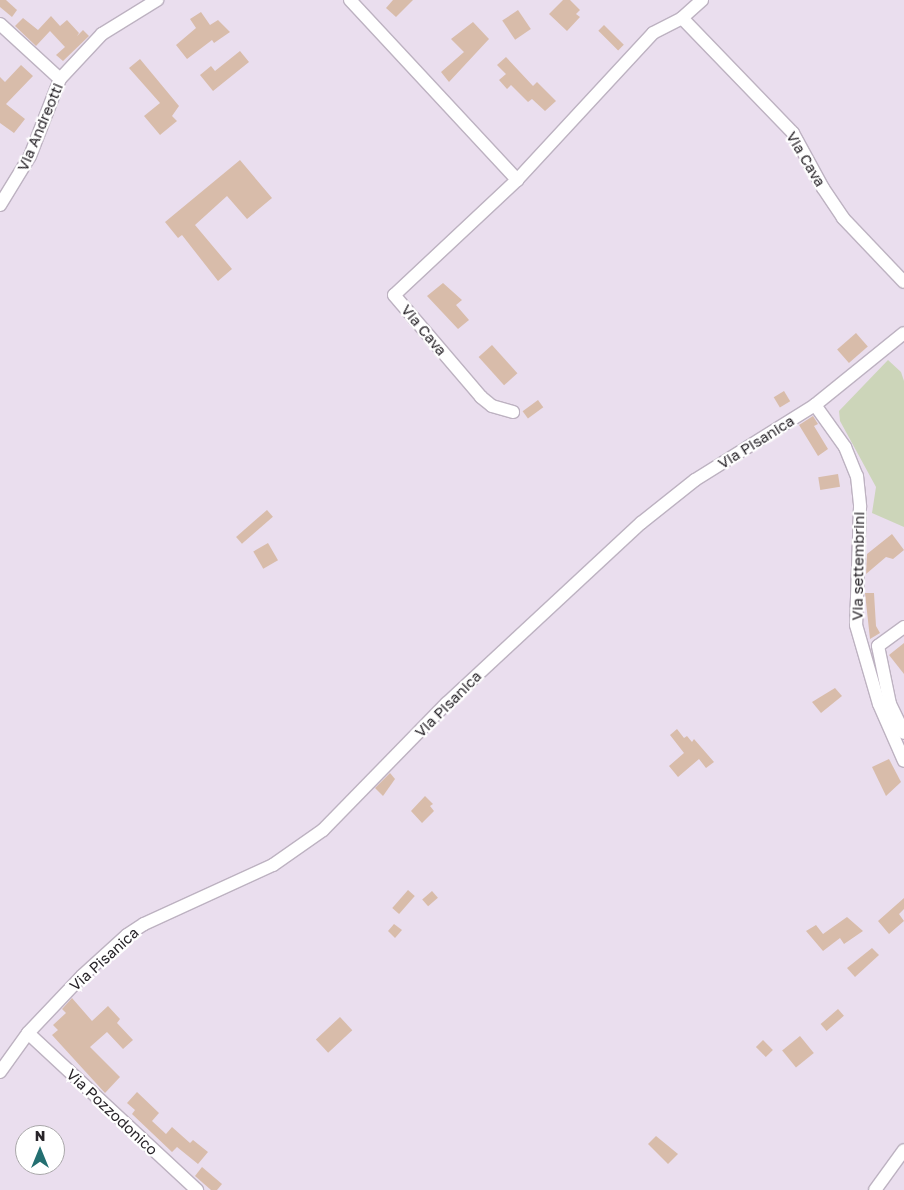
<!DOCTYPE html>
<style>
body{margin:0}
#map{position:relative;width:904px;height:1190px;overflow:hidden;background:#eadeee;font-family:"Golos Text",sans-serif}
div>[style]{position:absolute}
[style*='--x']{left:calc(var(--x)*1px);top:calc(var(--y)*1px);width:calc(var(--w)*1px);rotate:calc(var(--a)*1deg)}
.green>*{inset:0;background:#ccd5b9}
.building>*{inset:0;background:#d8bcaa;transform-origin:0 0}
.roads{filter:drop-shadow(1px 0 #bdb2c1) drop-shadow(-1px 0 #bdb2c1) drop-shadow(0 1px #bdb2c1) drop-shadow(0 -1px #bdb2c1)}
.minor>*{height:12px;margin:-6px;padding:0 6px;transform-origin:6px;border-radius:6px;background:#fff}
span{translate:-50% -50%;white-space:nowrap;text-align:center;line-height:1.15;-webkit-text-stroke:4.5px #fff;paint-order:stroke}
.street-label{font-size:15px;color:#282429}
.north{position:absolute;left:15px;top:1125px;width:50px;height:50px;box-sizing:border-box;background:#fff;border:1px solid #a9a7a9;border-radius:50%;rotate:0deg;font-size:14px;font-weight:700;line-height:20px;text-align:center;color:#282429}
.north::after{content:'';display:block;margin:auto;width:18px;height:22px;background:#246f71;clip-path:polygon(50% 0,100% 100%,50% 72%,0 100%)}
</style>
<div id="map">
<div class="green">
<div style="clip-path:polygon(888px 360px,901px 372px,904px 381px,904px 527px,872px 513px,876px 487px,840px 421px,839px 411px)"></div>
</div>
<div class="building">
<div style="clip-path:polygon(0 0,6px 0,17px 10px,12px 17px,0 7px)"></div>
<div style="clip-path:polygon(393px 0,413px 0,396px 17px,386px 8px)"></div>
<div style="clip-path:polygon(563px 0,570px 0,580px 10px,576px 14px,580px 17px,567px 31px,549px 14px)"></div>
<div style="left:518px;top:10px;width:23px;height:19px;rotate:56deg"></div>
<div style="clip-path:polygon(201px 12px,210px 25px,218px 20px,230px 32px,214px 43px,212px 40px,187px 59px,176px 45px,196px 28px,190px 19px)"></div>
<div style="clip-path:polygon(51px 16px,60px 26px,67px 20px,79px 33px,77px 36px,83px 30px,89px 36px,63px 61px,56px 55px,65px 47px,50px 31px,36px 46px,15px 26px,23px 18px,38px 30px)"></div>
<div style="clip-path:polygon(473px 22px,489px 39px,449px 82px,441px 72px,464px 52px,451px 39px)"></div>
<div style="left:604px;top:25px;width:28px;height:8px;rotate:45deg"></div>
<div style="clip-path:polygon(240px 51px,249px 62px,213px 91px,200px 75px,211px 66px,215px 71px)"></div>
<div style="clip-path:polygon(506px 57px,533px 86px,537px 82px,556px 101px,545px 111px,532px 99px,528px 102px,511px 85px,507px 89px,499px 80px,506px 74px,497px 65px)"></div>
<div style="clip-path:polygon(140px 59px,179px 106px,172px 116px,177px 121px,160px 135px,144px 116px,160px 103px,129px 68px)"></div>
<div style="clip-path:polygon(21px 65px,33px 76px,6px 104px,25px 119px,14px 133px,0 123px,0 77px,5px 82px)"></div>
<div style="clip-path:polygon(240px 160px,272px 198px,247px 219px,227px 196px,195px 225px,232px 269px,218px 281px,182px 235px,178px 238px,165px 222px)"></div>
<div style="clip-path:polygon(443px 283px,462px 300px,456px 305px,469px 320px,458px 329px,427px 296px)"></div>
<div style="left:856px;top:333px;width:18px;height:25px;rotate:49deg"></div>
<div style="left:492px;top:345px;width:38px;height:18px;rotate:48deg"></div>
<div style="left:784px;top:391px;width:12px;height:12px;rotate:59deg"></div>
<div style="left:538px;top:400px;width:9px;height:19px;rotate:54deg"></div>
<div style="clip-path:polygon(813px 416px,818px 424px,814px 426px,828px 449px,818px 456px,799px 425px)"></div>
<div style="left:838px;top:474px;width:13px;height:20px;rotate:81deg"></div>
<div style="left:267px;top:510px;width:9px;height:41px;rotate:49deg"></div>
<div style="clip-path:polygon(892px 534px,904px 550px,893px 559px,886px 557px,866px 574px,867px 554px)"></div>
<div style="left:268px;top:543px;width:20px;height:17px;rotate:60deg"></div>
<div style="clip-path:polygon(865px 593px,874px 593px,876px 626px,880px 633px,870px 639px)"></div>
<div style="clip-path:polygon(904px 643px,904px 674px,889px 655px)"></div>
<div style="clip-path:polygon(835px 688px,842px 696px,821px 713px,812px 702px)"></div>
<div style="clip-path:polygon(677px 729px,684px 738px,687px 736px,692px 742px,694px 739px,714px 762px,706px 768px,699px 759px,678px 777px,669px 766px,684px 753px,670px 735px)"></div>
<div style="clip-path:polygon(889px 759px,901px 782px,886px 796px,872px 767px)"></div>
<div style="clip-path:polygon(390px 773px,395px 779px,383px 796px,375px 788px)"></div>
<div style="clip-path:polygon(425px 796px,433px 804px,430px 806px,434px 811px,422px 823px,411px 811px)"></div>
<div style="left:408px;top:890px;width:9px;height:24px;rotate:41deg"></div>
<div style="left:432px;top:891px;width:9px;height:13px;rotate:49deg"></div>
<div style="clip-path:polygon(904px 898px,904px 909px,899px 914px,904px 921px,889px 934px,878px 921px)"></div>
<div style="clip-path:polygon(847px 917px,863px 931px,844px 944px,840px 938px,823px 951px,806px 931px,816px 925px,823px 934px)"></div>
<div style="clip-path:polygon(394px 924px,402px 930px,395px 938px,388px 931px)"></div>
<div style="clip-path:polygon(872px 948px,879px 955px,855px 977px,847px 968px)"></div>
<div style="clip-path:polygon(72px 998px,92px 1021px,108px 1006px,120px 1019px,117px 1023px,133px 1040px,123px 1049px,107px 1032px,90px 1047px,120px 1077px,105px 1093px,52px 1035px,58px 1030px,53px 1025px,66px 1013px,62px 1009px)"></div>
<div style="left:838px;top:1009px;width:9px;height:23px;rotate:49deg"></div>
<div style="left:340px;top:1017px;width:18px;height:33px;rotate:47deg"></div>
<div style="left:800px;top:1036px;width:22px;height:23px;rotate:51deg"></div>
<div style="left:763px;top:1040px;width:14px;height:10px;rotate:45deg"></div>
<div style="clip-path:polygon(137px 1092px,159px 1113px,152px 1121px,166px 1134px,172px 1127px,190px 1143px,193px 1140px,208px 1152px,198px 1164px,177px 1147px,172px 1152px,132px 1114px,135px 1110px,127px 1103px)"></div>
<div style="clip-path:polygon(656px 1136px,678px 1154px,668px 1164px,648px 1144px)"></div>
<div style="clip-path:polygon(202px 1167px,222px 1184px,217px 1190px,211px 1190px,195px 1176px)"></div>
</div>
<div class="roads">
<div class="minor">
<div style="--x:350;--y:0;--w:246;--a:47.1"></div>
<div style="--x:517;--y:180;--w:168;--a:136.9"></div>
<div style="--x:394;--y:295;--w:134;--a:49.5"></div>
<div style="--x:481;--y:397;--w:14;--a:39"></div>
<div style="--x:492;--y:406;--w:22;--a:16"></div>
<div style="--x:682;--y:18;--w:160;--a:46"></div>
<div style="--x:793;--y:133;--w:63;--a:61.4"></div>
<div style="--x:823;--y:188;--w:36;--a:56"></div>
<div style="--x:843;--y:218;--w:88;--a:46.4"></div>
<div style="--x:0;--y:24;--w:81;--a:42.5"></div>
<div style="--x:517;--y:180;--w:200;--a:-47.2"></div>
<div style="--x:653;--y:33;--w:33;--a:-27"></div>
<div style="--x:682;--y:18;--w:27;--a:-42"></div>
<div style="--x:0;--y:205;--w:57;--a:-58.5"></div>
<div style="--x:30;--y:156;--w:83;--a:-68.7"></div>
<div style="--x:60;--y:79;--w:62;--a:-47"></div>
<div style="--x:102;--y:34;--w:65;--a:-31.7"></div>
<div style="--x:815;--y:405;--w:52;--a:54.5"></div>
<div style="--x:845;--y:447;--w:31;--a:68"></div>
<div style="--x:857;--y:476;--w:31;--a:84"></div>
<div style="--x:860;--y:507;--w:118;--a:91.9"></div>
<div style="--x:856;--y:625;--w:82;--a:73.8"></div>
<div style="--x:879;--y:704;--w:62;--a:66.3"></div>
<div style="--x:904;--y:627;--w:32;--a:144"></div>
<div style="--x:878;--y:646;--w:59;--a:78.3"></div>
<div style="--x:890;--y:704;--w:32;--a:64"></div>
<div style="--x:28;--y:1033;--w:231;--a:42.9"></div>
<div style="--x:0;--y:1072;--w:48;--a:-54.3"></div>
<div style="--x:28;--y:1033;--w:79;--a:-46.5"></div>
<div style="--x:82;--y:976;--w:61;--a:-42.3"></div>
<div style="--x:127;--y:935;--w:20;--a:-33"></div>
<div style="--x:144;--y:924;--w:142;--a:-24.6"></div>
<div style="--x:273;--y:865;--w:61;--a:-35"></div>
<div style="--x:323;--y:830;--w:177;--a:-45.7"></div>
<div style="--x:447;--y:703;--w:265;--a:-42.9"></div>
<div style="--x:641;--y:523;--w:69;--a:-38.5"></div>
<div style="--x:695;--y:480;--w:142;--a:-32"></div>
<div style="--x:815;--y:405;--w:114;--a:-39"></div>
<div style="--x:875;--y:1190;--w:49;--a:-54.1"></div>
</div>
</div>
<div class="street-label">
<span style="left:40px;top:127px;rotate:-67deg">Via Andreotti</span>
<span style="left:806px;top:159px;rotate:59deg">Via Cava</span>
<span style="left:424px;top:330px;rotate:50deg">Via Cava</span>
<span style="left:756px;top:442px;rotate:-32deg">Via Pisanica</span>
<span style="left:858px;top:566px;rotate:-89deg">Via settembrini</span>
<span style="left:448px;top:704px;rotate:-45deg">Via Pisanica</span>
<span style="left:104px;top:959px;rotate:-42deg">Via Pisanica</span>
<span style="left:112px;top:1112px;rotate:43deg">Via Pozzodonico</span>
</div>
<div class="north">N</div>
</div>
